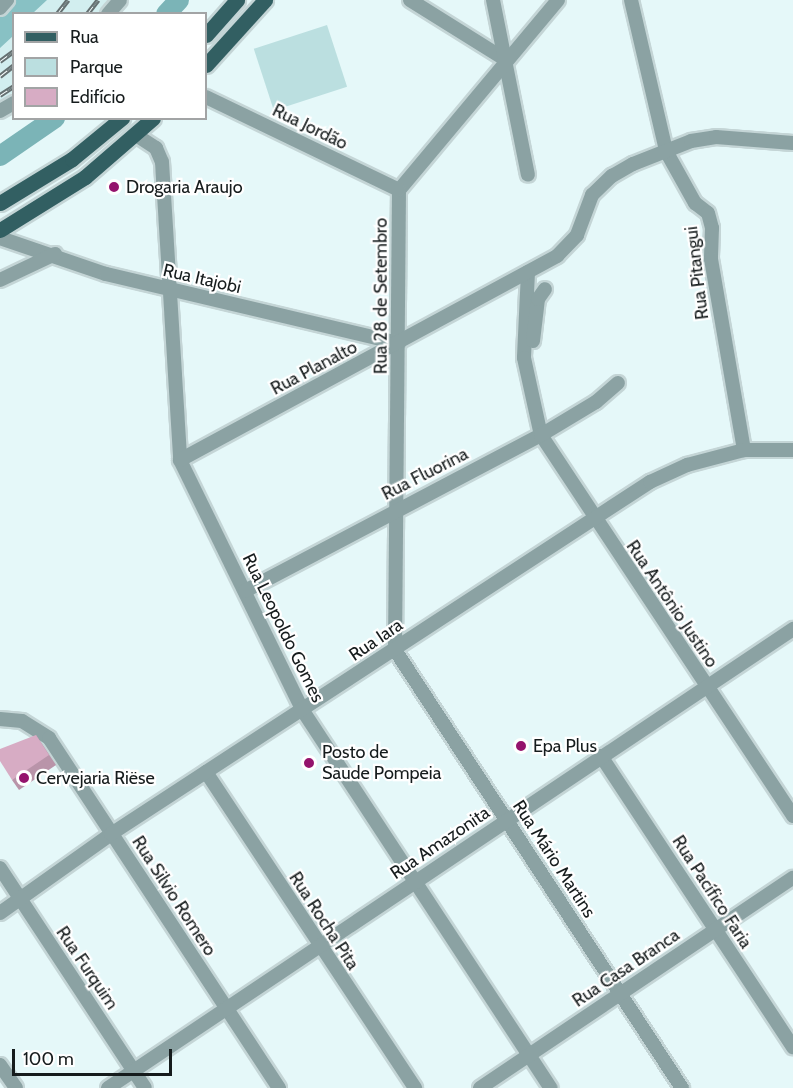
<!DOCTYPE html>
<meta charset="utf-8">
<style>
body{margin:0}
#map{position:relative;width:793px;height:1088px;overflow:hidden;background:#e5f8f9;font-family:Cabin,sans-serif}
div>[style]{position:absolute}
[style*='--x']{left:calc(var(--x)*1px);top:calc(var(--y)*1px);width:calc(var(--w)*1px);rotate:calc(var(--a)*1deg)}
.built>*{inset:0;background:#d2eeef}
.green>*{inset:0;background:#bbdfe0;transform-origin:0 0}
.forest>*{inset:0;background:#88c1c4}
.river>*{height:20px;margin:-10px;padding:0 10px;transform-origin:10px;border-radius:10px;background:#7bb4b7}
.roads{filter:drop-shadow(2px 0 #c4d5d6) drop-shadow(-2px 0 #c4d5d6) drop-shadow(0 2px #c4d5d6) drop-shadow(0 -2px #c4d5d6)}
.minor>*{height:14px;margin:-7px;padding:0 7px;transform-origin:7px;border-radius:7px;background:#8ba2a3}
.major>*{height:15px;margin:-7.5px;padding:0 7.5px;transform-origin:7.5px;border-radius:7.5px;background:#325f62}
.rail>*{height:5px;margin-top:-2.5px;transform-origin:0;background:repeating-linear-gradient(90deg,#fff 0 9px,#657071 0 18px);box-sizing:border-box;border-block:2px solid #657071}
.wall>*{inset:0;background:#b994a9}
.building>*{inset:0;background:#d7acc4}
.dots>*{width:16px;height:16px;translate:-50% -50%;box-sizing:border-box;border:3px solid #fff;border-radius:50%}
span{translate:-50% -50%;white-space:nowrap;text-align:center;line-height:1.15;-webkit-text-stroke:4.5px #fff;paint-order:stroke}
.street-label{font-size:18px;color:#161c1d}
.poi-label{font-size:18px;color:#161c1d}
.left{translate:0 -50%;text-align:left}
.legend{position:absolute;left:12px;top:12px;width:195px;height:108px;box-sizing:border-box;background:#fff;border:2px solid #a2a4a5;margin:0;padding:8px 10px;list-style:none;font-size:18px;color:#161c1d}
.legend li{display:flex;align-items:center;gap:12px;height:30px}
.legend b{width:30px;border:2px solid #a2a4a5}
.scale{position:absolute;left:12px;top:1049px;width:160px;height:27px;box-sizing:border-box;border:3px solid #161c1d;border-top:0;padding-left:8px;font-size:18px;line-height:21px;white-space:nowrap;color:#161c1d;-webkit-text-stroke:4px #fff;paint-order:stroke}
</style>
<div id="map">
<div class="built">
<div style="clip-path:polygon(23px 0,120px 0,107px 13px,14px 14px,13px 100px,0 109px,0 24px)"></div>
</div>
<div class="green">
<div style="left:327px;top:25px;width:65px;height:77px;rotate:72deg"></div>
</div>
<div class="forest">
<div style="clip-path:polygon(14px 0,47px 0,33px 13px,14px 14px,13px 36px,0 48px,0 15px)"></div>
</div>
<div class="river">
<div style="--x:166;--y:14;--w:19;--a:-47"></div>
<div style="--x:0;--y:156;--w:67;--a:-34.6"></div>
</div>
<div class="roads">
<div class="minor">
<div style="--x:410;--y:0;--w:113;--a:32"></div>
<div style="--x:493;--y:0;--w:178;--a:78.7"></div>
<div style="--x:558;--y:0;--w:248;--a:129.9"></div>
<div style="--x:399;--y:190;--w:460;--a:90.5"></div>
<div style="--x:395;--y:650;--w:524;--a:56.77"></div>
<div style="--x:631;--y:0;--w:155;--a:76.9"></div>
<div style="--x:666;--y:151;--w:60;--a:60.9"></div>
<div style="--x:695;--y:203;--w:16;--a:38"></div>
<div style="--x:708;--y:213;--w:16;--a:75"></div>
<div style="--x:712;--y:228;--w:31;--a:92"></div>
<div style="--x:711;--y:259;--w:194;--a:80.2"></div>
<div style="--x:0;--y:8;--w:11;--a:-49"></div>
<div style="--x:108;--y:14;--w:18;--a:-49"></div>
<div style="--x:206;--y:97;--w:214;--a:25.7"></div>
<div style="--x:0;--y:111;--w:16;--a:-30"></div>
<div style="--x:136;--y:135;--w:24;--a:33"></div>
<div style="--x:156;--y:148;--w:15;--a:67"></div>
<div style="--x:162;--y:162;--w:299;--a:86.5"></div>
<div style="--x:180;--y:460;--w:280;--a:63.9"></div>
<div style="--x:303;--y:711;--w:451;--a:56.7"></div>
<div style="--x:0;--y:238;--w:112;--a:18.8"></div>
<div style="--x:106;--y:274;--w:301;--a:13.3"></div>
<div style="--x:528;--y:272;--w:86;--a:92.7"></div>
<div style="--x:524;--y:358;--w:79;--a:77.6"></div>
<div style="--x:541;--y:435;--w:457;--a:56.5"></div>
<div style="--x:0;--y:280;--w:61;--a:-25.3"></div>
<div style="--x:533;--y:341;--w:42;--a:-83.2"></div>
<div style="--x:538;--y:299;--w:12;--a:-55"></div>
<div style="--x:180;--y:460;--w:429;--a:-28.4"></div>
<div style="--x:557;--y:256;--w:29;--a:-46"></div>
<div style="--x:577;--y:235;--w:43;--a:-69.4"></div>
<div style="--x:592;--y:195;--w:28;--a:-44"></div>
<div style="--x:612;--y:176;--w:24;--a:-30"></div>
<div style="--x:633;--y:164;--w:62;--a:-21.6"></div>
<div style="--x:691;--y:141;--w:25;--a:-9"></div>
<div style="--x:716;--y:137;--w:77;--a:4.5"></div>
<div style="--x:245;--y:591;--w:335;--a:-27.8"></div>
<div style="--x:541;--y:435;--w:64;--a:-31"></div>
<div style="--x:596;--y:402;--w:29;--a:-41"></div>
<div style="--x:0;--y:719;--w:22;--a:5"></div>
<div style="--x:22;--y:721;--w:32;--a:32"></div>
<div style="--x:49;--y:738;--w:419;--a:56.7"></div>
<div style="--x:601;--y:756;--w:349;--a:56.6"></div>
<div style="--x:206;--y:772;--w:379;--a:56.5"></div>
<div style="--x:0;--y:868;--w:263;--a:56.6"></div>
<div style="--x:0;--y:913;--w:136;--a:-35.4"></div>
<div style="--x:111;--y:834;--w:644;--a:-33.15"></div>
<div style="--x:650;--y:482;--w:41;--a:-24.7"></div>
<div style="--x:687;--y:465;--w:59;--a:-14.7"></div>
<div style="--x:744;--y:450;--w:49;--a:0"></div>
<div style="--x:0;--y:1065;--w:28;--a:55"></div>
<div style="--x:108;--y:1088;--w:825;--a:-33.82"></div>
<div style="--x:480;--y:1088;--w:377;--a:-33.9"></div>
</div>
<div class="major">
<div style="--x:206;--y:35;--w:47;--a:-48.5"></div>
<div style="--x:206;--y:65;--w:88;--a:-47.8"></div>
<div style="--x:0;--y:203;--w:84;--a:-31.4"></div>
<div style="--x:72;--y:159;--w:65;--a:-39.4"></div>
<div style="--x:0;--y:230;--w:100;--a:-31.9"></div>
<div style="--x:85;--y:177;--w:90;--a:-40.9"></div>
</div>
</div>
<div class="rail">
<div style="--x:57;--y:14;--w:18;--a:-52"></div>
<div style="--x:87;--y:14;--w:18;--a:-52"></div>
<div style="--x:0;--y:61;--w:17;--a:-36"></div>
<div style="--x:0;--y:76;--w:18;--a:-38"></div>
<div style="--x:0;--y:95;--w:17;--a:-33"></div>
</div>
<div class="wall">
<div style="clip-path:polygon(36px 735px,56px 765px,19px 790px,12px 780px)"></div>
</div>
<div class="building">
<div style="clip-path:polygon(36px 735px,49px 755px,12px 780px,0 761px,0 749px)"></div>
</div>
<div class="dots">
<div style="left:114px;top:187px;background:#94136d"></div>
<div style="left:521px;top:746px;background:#94136d"></div>
<div style="left:309px;top:763px;background:#94136d"></div>
<div style="left:24px;top:778px;background:#94136d"></div>
</div>
<div class="street-label">
<span style="left:310px;top:127px;rotate:26deg">Rua Jordão</span>
<span style="left:697px;top:273px;rotate:-97deg">Rua Pitangui</span>
<span style="left:202px;top:279px;rotate:13deg">Rua Itajobi</span>
<span style="left:381px;top:296px;rotate:-90deg">Rua 28 de Setembro</span>
<span style="left:314px;top:368px;rotate:-28deg">Rua Planalto</span>
<span style="left:425px;top:474px;rotate:-27deg">Rua Fluorina</span>
<span style="left:672px;top:604px;rotate:56deg">Rua Antônio Justino</span>
<span style="left:283px;top:628px;rotate:64deg">Rua Leopoldo Gomes</span>
<span style="left:376px;top:640px;rotate:-34deg">Rua Iara</span>
<span style="left:440px;top:843px;rotate:-34deg">Rua Amazonita</span>
<span style="left:554px;top:859px;rotate:57deg">Rua Mário Martins</span>
<span style="left:712px;top:892px;rotate:57deg">Rua Pacífico Faria</span>
<span style="left:174px;top:896px;rotate:57deg">Rua Silvio Romero</span>
<span style="left:324px;top:921px;rotate:57deg">Rua Rocha Pita</span>
<span style="left:87px;top:968px;rotate:56deg">Rua Furquim</span>
<span style="left:626px;top:968px;rotate:-34deg">Rua Casa Branca</span>
</div>
<div class="poi-label">
<span class="left" style="left:126px;top:187px">Drogaria Araujo</span>
<span class="left" style="left:533px;top:746px">Epa Plus</span>
<span class="left" style="left:322px;top:763px">Posto de<br>Saude Pompeia</span>
<span class="left" style="left:36px;top:778px">Cervejaria Riëse</span>
</div>
<ul class="legend">
<li><b style="height:8px;background:#325f62"></b>Rua</li>
<li><b style="height:16px;background:#bbdfe0"></b>Parque</li>
<li><b style="height:16px;background:#d7acc4"></b>Edifício</li>
</ul>
<div class="scale">100 m</div>
</div>
